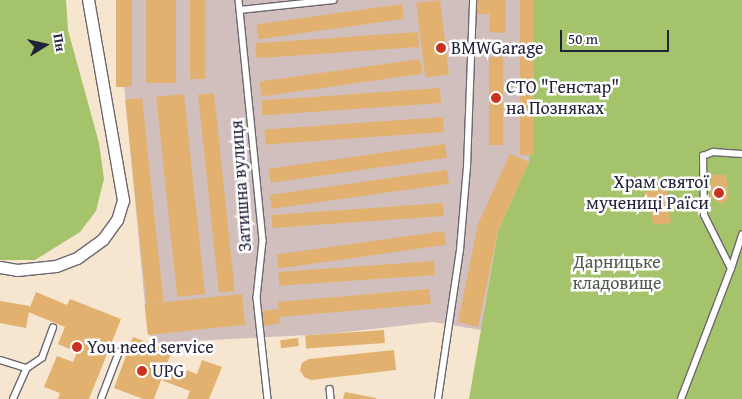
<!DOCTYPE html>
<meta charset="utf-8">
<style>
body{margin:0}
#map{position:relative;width:742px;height:399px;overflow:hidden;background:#f6e6d0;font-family:"Gentium Book Plus",serif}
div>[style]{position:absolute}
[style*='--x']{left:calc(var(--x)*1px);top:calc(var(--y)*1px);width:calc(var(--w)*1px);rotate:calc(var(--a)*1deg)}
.industrial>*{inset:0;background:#d1bfbe}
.green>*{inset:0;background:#a5c36b}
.building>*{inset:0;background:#e2b16f;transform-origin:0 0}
.roads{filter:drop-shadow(1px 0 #6c676f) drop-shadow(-1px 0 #6c676f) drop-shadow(0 1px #6c676f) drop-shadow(0 -1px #6c676f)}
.service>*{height:5.5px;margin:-2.75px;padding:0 2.75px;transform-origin:2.75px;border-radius:2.75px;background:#fff}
.minor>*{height:11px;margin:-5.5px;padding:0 5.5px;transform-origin:5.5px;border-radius:5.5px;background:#fff}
.dots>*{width:14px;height:14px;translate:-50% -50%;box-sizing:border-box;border:2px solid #fff;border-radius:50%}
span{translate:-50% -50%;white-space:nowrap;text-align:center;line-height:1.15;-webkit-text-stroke:5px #fff;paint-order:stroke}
.poi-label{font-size:18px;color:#22223b}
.left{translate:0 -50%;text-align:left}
.right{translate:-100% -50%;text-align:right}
.street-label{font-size:18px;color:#22223b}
.park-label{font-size:18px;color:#505a4c}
.north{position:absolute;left:20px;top:20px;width:50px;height:50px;-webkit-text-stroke:4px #fff;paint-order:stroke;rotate:80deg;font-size:14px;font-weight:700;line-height:20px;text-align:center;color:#22223b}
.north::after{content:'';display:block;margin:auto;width:18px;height:22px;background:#22223b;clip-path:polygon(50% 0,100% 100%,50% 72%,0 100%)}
.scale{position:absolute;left:560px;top:30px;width:109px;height:22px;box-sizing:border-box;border:2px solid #22223b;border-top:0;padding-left:6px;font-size:15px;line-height:18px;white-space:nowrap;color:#22223b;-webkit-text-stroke:4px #fff;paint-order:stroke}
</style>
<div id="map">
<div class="industrial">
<div style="clip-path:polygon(116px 0,534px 0,529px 162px,498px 231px,481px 330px,433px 322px,329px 334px,152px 343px,145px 305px)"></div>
</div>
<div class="green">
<div style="clip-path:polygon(0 0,66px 0,68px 30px,99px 143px,104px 179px,96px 211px,80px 232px,35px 260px,0 260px)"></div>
<div style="clip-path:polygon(534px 0,742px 0,742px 399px,469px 399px,498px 231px,529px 162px)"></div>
</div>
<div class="building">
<div style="left:116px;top:0;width:16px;height:87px"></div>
<div style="left:146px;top:0;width:30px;height:83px"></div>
<div style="left:190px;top:0;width:15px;height:79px"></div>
<div style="left:440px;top:0;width:75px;height:24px;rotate:83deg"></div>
<div style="clip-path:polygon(476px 0,506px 0,505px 33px,489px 32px,490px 14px,475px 14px)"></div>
<div style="left:520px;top:0;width:14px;height:155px"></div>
<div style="left:402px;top:4px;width:15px;height:147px;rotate:82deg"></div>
<div style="left:418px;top:32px;width:15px;height:163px;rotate:86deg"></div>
<div style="left:489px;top:57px;width:14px;height:88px"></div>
<div style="left:420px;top:59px;width:15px;height:162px;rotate:82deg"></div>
<div style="left:440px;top:88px;width:15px;height:179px;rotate:86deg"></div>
<div style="left:214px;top:93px;width:199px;height:16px;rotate:84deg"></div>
<div style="left:184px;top:94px;width:201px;height:28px;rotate:84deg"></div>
<div style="left:142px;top:98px;width:205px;height:17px;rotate:84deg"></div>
<div style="left:443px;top:117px;width:15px;height:179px;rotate:86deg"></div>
<div style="left:445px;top:144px;width:14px;height:178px;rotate:82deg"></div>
<div style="clip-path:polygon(510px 154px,529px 162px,498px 231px,478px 327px,458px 322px,478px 224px)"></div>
<div style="left:447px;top:170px;width:14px;height:179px;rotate:82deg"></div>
<div style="clip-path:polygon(712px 175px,726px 175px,729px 198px,722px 204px,710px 198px)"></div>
<div style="clip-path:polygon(667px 189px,671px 223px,653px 225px,650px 205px,646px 206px,644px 192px)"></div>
<div style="left:443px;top:203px;width:13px;height:172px;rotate:86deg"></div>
<div style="left:444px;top:231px;width:14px;height:169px;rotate:82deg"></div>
<div style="left:434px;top:261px;width:14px;height:156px;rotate:86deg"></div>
<div style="clip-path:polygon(429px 289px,431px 304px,279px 317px,280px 323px,262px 326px,260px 311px,278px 309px,279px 315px,278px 302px)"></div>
<div style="clip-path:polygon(36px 292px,67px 305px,70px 299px,121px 319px,89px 399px,58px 399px,60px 393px,44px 387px,57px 356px,73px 362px,77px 352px,58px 344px,65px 327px,28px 312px)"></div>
<div style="left:242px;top:294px;width:31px;height:98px;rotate:84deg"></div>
<div style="clip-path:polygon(0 301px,30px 306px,26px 328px,0 323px)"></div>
<div style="left:384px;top:330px;width:13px;height:79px;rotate:86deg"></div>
<div style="clip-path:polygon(133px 337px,172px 352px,167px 363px,197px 374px,202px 360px,222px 367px,209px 399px,187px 399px,190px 391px,161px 380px,154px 399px,143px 399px,114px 388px)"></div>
<div style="left:298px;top:338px;width:8px;height:18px;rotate:83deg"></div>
<div style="clip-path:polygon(394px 350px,396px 370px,311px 380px,304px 377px,300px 370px,302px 363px,309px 359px)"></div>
<div style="clip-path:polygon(345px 392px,376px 398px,376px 399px,343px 399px)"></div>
</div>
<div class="roads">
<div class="service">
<div style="--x:239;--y:0;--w:242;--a:84.3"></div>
<div style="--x:263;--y:241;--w:57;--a:96"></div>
<div style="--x:257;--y:298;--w:102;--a:83.8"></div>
<div style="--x:240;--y:10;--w:94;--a:-6.1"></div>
<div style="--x:731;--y:269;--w:36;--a:-72"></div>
<div style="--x:0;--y:360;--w:28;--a:17"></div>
<div style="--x:330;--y:389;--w:10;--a:84"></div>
<div style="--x:13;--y:399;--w:34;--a:-66"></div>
<div style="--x:27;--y:368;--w:18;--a:-34"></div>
<div style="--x:42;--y:358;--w:32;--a:-70"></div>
<div style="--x:101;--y:399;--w:50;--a:-69"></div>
<div style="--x:438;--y:399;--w:151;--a:-81.6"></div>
<div style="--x:460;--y:250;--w:83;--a:-85.2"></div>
<div style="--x:467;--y:167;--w:167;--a:-87.9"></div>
<div style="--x:681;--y:399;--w:139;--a:-69"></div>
<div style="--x:731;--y:269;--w:60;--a:-116.6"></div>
<div style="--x:704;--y:215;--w:59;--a:-91"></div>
<div style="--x:703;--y:156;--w:11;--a:-22"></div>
<div style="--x:713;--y:152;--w:29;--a:4"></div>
</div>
<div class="minor">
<div style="--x:0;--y:267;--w:17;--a:10"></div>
<div style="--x:17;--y:270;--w:39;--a:-6"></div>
<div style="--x:56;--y:266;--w:22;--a:-21"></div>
<div style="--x:77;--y:258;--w:32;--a:-36"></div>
<div style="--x:103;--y:239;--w:24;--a:-54"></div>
<div style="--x:117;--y:220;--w:21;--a:-73"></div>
<div style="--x:123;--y:200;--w:203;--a:-99.9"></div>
</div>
</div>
<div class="dots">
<div style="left:441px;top:48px;background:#c8321e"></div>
<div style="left:496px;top:98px;background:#c8321e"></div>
<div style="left:719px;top:193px;background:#c8321e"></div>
<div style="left:77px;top:347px;background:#c8321e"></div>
<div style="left:142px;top:371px;background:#c8321e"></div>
</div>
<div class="poi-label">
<span class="left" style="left:451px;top:48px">BMWGarage</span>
<span class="left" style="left:506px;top:98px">СТО "Генстар"<br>на Позняках</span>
<span class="right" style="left:709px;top:193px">Храм святої<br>мучениці Раїси</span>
<span class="left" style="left:87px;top:347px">You need service</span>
<span class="left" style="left:152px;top:371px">UPG</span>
</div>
<div class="street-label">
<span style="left:241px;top:186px;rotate:-94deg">Затишна вулиця</span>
</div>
<div class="park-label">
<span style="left:617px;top:273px">Дарницьке<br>кладовище</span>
</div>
<div class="north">Пн</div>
<div class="scale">50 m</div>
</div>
